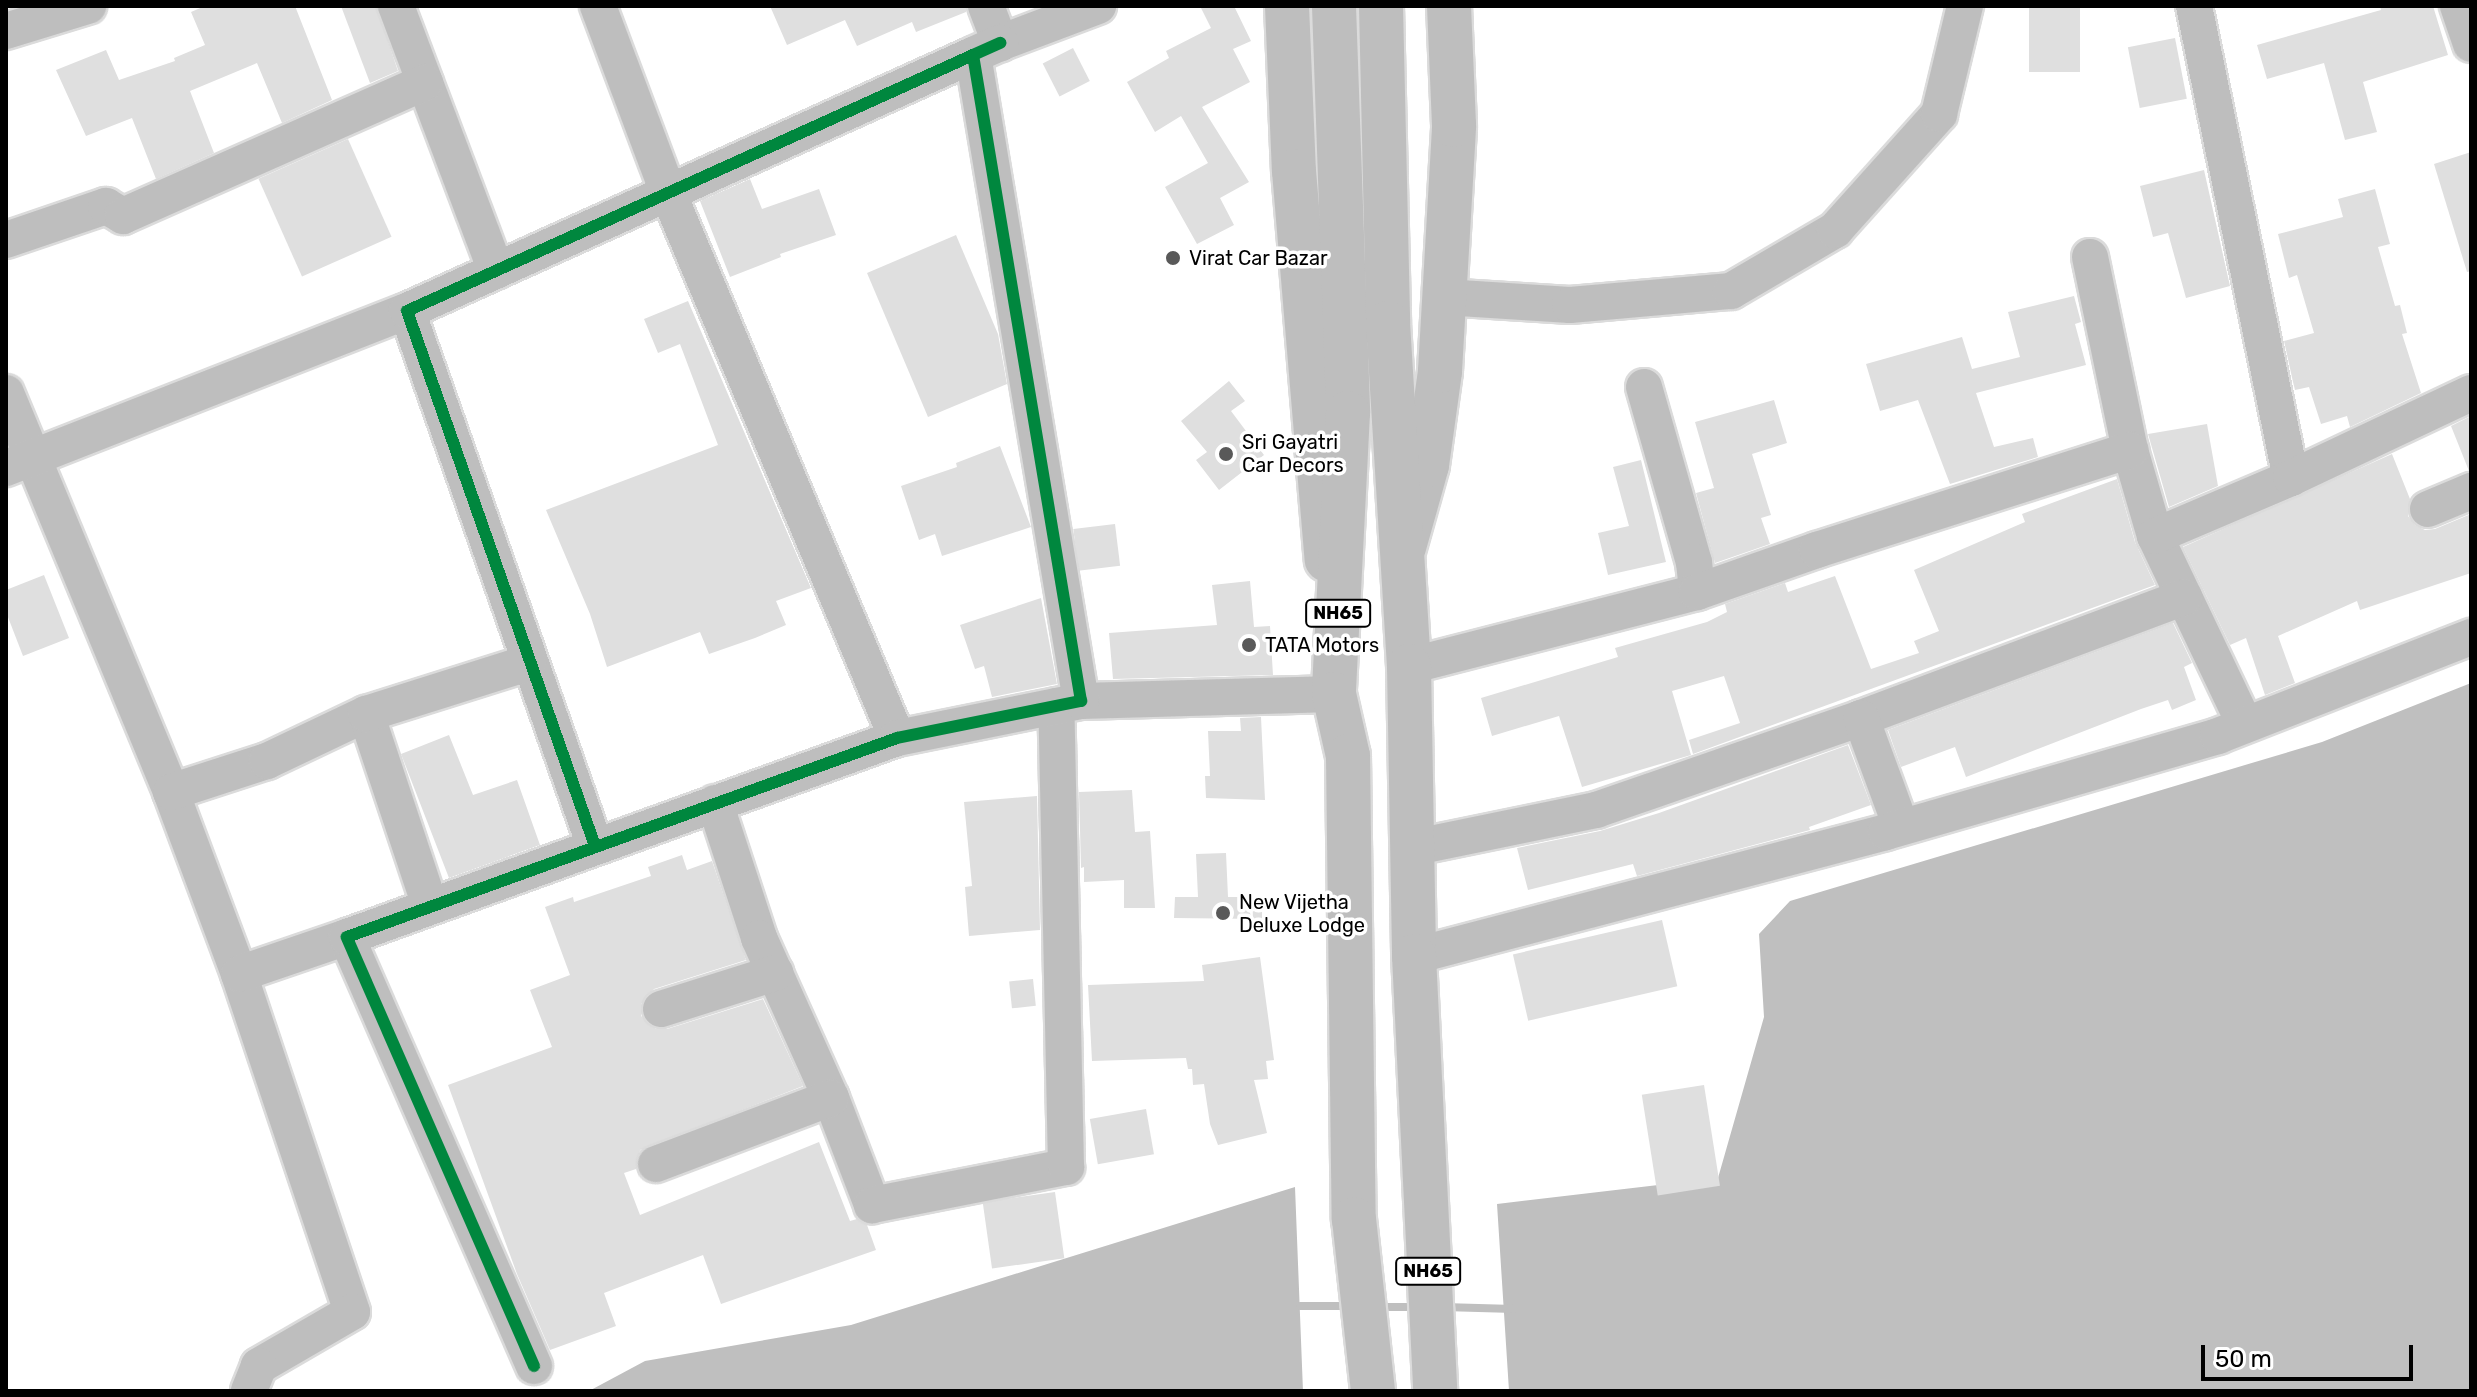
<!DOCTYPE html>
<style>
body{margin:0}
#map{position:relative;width:2477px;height:1397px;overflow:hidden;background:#fff;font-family:Rubik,sans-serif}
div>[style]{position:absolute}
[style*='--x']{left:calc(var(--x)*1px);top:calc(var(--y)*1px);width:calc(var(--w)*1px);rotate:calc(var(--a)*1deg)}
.water>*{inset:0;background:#bfbfbf}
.stream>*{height:8px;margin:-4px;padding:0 4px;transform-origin:4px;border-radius:4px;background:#bfbfbf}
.building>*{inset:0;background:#dfdfdf;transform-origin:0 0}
.roads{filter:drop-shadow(2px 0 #dbdbdb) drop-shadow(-2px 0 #dbdbdb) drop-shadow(0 2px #dbdbdb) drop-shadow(0 -2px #dbdbdb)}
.minor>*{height:36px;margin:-18px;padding:0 18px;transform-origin:18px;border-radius:18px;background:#bebebe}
.major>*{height:44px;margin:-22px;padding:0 22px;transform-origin:22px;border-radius:22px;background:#bebebe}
.highway>*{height:44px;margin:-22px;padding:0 22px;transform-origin:22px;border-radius:22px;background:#bebebe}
.cycleway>*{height:12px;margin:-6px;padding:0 6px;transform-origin:6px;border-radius:6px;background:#00873e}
.dots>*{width:22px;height:22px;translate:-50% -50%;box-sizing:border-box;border:4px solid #fff;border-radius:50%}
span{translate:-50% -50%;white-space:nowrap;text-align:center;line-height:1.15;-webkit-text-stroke:7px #fff;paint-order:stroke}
.shield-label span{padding:2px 6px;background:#fff;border:2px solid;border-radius:6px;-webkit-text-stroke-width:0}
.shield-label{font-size:18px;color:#000;font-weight:700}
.poi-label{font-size:20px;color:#000}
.left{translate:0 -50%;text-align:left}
.frame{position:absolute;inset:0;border:8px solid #000;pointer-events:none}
.scale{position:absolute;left:2201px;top:1345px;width:212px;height:36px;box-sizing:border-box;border:4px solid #000;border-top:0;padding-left:10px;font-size:24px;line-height:28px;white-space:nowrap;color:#000;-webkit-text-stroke:6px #fff;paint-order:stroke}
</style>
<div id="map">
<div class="water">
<div style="clip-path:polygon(2471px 683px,2471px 1391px,1509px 1391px,1497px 1204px,1718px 1178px,1764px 1017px,1759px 934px,1790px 901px,2322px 742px)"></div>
<div style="clip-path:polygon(1295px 1187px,1303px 1391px,589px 1391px,645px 1361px,851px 1325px)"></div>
</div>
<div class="stream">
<div style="--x:1300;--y:1306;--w:50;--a:0"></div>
<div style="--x:1375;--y:1307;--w:43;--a:0"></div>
<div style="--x:1443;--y:1307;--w:71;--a:1.6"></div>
</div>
<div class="building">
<div style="clip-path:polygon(205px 6px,295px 6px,332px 100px,282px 123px,257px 63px,190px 91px,214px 153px,156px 179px,132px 118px,86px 136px,56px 70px,106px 50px,119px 80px,175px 61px,174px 58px,205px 45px,191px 12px)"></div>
<div style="clip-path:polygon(341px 6px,376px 6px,398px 71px,370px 83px)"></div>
<div style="clip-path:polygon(770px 6px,966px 6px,966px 12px,916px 32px,912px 22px,857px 46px,845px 20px,787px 45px)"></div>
<div style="clip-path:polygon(1200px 6px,1234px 6px,1251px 41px,1233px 49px,1250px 82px,1202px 107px,1249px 182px,1220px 198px,1234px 225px,1197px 244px,1165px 187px,1208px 163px,1181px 116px,1155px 132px,1127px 82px,1169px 58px,1166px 51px,1211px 28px)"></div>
<div style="left:2029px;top:6px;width:51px;height:66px"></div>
<div style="clip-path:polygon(2380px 6px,2433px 6px,2448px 55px,2363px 82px,2377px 132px,2345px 140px,2324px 63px,2267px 79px,2257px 45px,2381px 10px)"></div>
<div style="left:2175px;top:38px;width:62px;height:48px;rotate:79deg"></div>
<div style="left:1073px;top:48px;width:37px;height:34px;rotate:63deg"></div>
<div style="left:348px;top:139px;width:107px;height:98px;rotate:66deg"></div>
<div style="clip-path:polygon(2471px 152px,2471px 271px,2467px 272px,2434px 164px)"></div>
<div style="clip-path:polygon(2204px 170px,2230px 286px,2186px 298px,2168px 233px,2153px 237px,2140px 186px)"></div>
<div style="clip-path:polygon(750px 179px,762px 209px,819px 189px,836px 235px,780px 254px,781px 257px,730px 277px,700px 201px)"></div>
<div style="clip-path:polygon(2375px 189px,2390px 244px,2378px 247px,2395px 306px,2400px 305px,2407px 333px,2402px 334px,2421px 393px,2350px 427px,2347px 416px,2321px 424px,2309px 387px,2295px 390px,2293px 382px,2284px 341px,2314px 333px,2297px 275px,2289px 278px,2278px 234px,2343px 217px,2338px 199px)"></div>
<div style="clip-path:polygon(956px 235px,998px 334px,1007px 384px,928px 417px,867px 273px)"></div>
<div style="clip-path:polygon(2074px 296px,2081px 322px,2075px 324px,2086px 365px,1976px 393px,1994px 447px,2033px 438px,2038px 457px,1950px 484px,1918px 400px,1880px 411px,1866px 364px,1962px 337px,1972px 369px,2020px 357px,2008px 312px)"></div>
<div style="clip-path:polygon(688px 301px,811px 588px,776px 601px,786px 625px,755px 638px,709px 654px,700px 632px,607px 667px,590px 614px,546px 510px,718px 445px,680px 344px,658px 353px,644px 319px)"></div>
<div style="clip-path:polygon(1229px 381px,1245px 401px,1231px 411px,1264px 455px,1219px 490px,1196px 460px,1207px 452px,1181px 421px)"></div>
<div style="clip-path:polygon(1774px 400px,1787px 443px,1752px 454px,1771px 515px,1761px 518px,1770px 544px,1715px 563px,1696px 493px,1714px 488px,1695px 422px)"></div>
<div style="clip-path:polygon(2471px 416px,2471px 470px,2469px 471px,2451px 426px)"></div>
<div style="clip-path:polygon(2207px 424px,2218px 486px,2169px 507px,2148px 434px)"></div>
<div style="clip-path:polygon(1000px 446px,1031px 527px,942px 556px,935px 534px,919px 540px,901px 486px,957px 467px,956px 463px)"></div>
<div style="clip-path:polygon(2392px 454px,2410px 499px,2408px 516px,2415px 525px,2425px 530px,2435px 529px,2471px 514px,2471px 573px,2360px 610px,2357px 601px,2278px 636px,2295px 683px,2265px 695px,2246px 638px,2230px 645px,2183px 547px)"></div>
<div style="clip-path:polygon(1641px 460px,1666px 562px,1608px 575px,1598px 533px,1629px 526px,1613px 467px)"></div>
<div style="clip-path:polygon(2117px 479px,2135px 542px,2155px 585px,1693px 754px,1689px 740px,1740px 723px,1724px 676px,1672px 691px,1691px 755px,1582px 787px,1559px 716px,1492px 736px,1481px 698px,1618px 657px,1615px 648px,1707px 622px,1727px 612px,1725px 604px,1785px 583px,1788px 592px,1835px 576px,1871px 669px,1919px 653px,1914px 641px,1939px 631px,1914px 570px,2025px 522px,2022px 514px)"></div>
<div style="left:1115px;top:524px;width:42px;height:42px;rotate:83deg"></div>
<div style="clip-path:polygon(44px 575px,69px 638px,23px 656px,6px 612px,6px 590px)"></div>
<div style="clip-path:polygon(1250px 581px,1254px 627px,1270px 626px,1273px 675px,1113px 679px,1109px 633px,1217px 625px,1212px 585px)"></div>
<div style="clip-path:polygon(1041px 598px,1057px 684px,992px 697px,984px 666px,975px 669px,960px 625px)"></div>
<div style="clip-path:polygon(2173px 623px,2192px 663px,2184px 667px,2196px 700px,2172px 710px,2168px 700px,2141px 709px,1966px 777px,1955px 747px,1901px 767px,1888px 730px)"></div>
<div style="clip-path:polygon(1261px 717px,1265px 800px,1206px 798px,1205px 776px,1210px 776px,1208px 731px,1241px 731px,1240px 718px)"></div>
<div style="clip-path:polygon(449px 735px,473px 795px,517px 780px,540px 845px,449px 878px,401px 754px)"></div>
<div style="clip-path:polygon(1848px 745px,1871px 805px,1809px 827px,1810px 830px,1637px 876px,1633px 864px,1528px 890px,1517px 848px,1600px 831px,1659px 813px)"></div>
<div style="clip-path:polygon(1132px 790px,1135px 832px,1150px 831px,1155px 908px,1124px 908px,1124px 880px,1084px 882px,1084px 867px,1081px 868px,1079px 792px)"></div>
<div style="clip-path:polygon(1037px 796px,1040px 930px,969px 936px,965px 887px,972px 886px,964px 802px)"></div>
<div style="clip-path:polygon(1226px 853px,1228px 897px,1262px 897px,1262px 919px,1174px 918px,1175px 897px,1198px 897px,1196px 854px)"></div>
<div style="clip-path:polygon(682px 855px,687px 870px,712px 861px,746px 960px,654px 989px,641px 1004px,641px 1016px,656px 1029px,667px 1029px,763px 999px,803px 1086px,640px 1150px,636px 1169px,624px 1173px,640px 1215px,819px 1142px,850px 1221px,857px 1219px,867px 1225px,876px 1250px,721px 1304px,703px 1255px,604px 1293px,616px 1326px,550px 1350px,517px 1274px,448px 1085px,552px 1047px,530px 990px,570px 975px,545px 907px,573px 897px,574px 902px,651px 876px,648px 867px)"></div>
<div style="left:1662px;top:920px;width:68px;height:153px;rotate:77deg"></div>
<div style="clip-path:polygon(1260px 957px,1274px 1060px,1266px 1061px,1268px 1079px,1254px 1080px,1267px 1133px,1218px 1145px,1210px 1124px,1204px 1084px,1193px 1085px,1192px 1069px,1188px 1069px,1186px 1058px,1092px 1061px,1088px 985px,1204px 981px,1202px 965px)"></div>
<div style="left:1033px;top:979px;width:27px;height:24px;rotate:84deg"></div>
<div style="left:1704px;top:1085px;width:102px;height:63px;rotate:81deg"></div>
<div style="left:1146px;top:1109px;width:46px;height:57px;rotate:80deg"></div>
<div style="left:1055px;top:1192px;width:67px;height:73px;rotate:82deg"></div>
</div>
<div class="roads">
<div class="minor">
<div style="--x:396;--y:6;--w:283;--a:69.3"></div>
<div style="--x:598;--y:6;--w:202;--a:69.4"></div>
<div style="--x:669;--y:195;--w:589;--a:67.22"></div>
<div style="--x:986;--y:6;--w:40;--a:69"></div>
<div style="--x:1000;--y:43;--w:105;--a:-20.7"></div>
<div style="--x:2194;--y:6;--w:482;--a:78.4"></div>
<div style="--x:2458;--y:6;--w:40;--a:71.1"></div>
<div style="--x:6;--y:31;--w:86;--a:-17"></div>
<div style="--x:6;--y:240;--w:106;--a:-18.8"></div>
<div style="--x:106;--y:206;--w:20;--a:30"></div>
<div style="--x:123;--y:216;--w:330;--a:-23.9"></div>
<div style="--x:2090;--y:257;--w:197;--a:78.3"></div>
<div style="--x:2130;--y:450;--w:90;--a:73.8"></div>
<div style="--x:2155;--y:536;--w:209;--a:64.5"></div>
<div style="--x:1444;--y:297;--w:126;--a:3.6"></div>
<div style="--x:1570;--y:305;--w:162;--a:-5"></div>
<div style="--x:1731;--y:291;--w:121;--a:-30.4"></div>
<div style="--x:1835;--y:230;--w:156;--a:-48.1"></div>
<div style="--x:1939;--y:114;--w:111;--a:-76.5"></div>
<div style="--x:1644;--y:387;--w:182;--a:74.1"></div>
<div style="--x:1694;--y:562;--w:30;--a:84"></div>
<div style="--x:6;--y:393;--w:432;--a:67.5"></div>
<div style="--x:171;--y:792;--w:194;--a:69.5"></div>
<div style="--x:239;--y:974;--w:356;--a:71.5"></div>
<div style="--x:352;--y:1312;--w:108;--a:149.9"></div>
<div style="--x:259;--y:1366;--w:27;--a:112"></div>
<div style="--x:6;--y:468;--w:431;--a:-21.4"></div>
<div style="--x:2428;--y:509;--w:47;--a:-22.7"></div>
<div style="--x:2155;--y:536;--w:148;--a:-23.1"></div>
<div style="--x:2291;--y:478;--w:199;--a:-25.3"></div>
<div style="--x:1409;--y:666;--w:297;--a:-14.4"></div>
<div style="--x:1697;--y:592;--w:127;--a:-19.3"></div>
<div style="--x:1817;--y:550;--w:329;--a:-17.7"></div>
<div style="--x:1081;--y:701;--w:253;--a:-1.6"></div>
<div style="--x:1861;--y:718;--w:345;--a:-20.5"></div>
<div style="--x:171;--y:792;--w:101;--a:-17.9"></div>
<div style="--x:267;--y:761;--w:110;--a:-25.4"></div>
<div style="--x:715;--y:803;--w:142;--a:71.9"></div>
<div style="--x:759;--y:938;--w:175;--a:65.8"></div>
<div style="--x:831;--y:1098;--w:115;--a:69"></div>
<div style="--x:872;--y:1205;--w:198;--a:-11.1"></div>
<div style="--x:1066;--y:1167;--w:461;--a:-91.2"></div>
<div style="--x:595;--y:846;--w:567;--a:-109.36"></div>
<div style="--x:407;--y:311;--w:621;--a:-24.34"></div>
<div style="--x:1411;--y:848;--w:189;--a:-11.6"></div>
<div style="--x:1596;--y:810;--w:281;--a:-19.1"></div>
<div style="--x:1861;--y:718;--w:116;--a:69.8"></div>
<div style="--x:430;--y:906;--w:202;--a:-108.4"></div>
<div style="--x:366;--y:714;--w:170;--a:-17.5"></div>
<div style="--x:1414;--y:956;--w:488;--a:-14.7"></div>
<div style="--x:1886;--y:832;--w:346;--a:-16.1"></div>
<div style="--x:2218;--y:736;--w:272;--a:-21.4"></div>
<div style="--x:239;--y:974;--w:114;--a:-18.9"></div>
<div style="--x:661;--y:1009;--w:120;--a:-17.5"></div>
<div style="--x:656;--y:1164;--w:187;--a:-20.7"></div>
<div style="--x:534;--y:1366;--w:468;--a:-113.6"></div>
<div style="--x:347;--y:937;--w:585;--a:-19.89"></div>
<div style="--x:897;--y:738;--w:188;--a:-11.4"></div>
<div style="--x:1081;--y:701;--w:655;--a:-99.49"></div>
<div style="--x:973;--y:55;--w:30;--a:-24"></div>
</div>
<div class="major">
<div style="--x:1287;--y:6;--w:165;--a:87.6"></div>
<div style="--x:1294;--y:171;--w:390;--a:85.2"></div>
<div style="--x:1404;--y:547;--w:85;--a:-74.3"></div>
<div style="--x:1427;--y:465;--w:95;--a:-82.1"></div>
<div style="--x:1440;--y:371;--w:246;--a:-86.7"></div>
<div style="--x:1454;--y:125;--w:119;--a:-92.4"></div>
</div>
<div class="highway">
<div style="--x:1334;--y:6;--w:407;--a:88"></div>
<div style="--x:1348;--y:413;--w:281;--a:92.9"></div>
<div style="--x:1334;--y:694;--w:64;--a:77.3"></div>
<div style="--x:1348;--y:756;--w:463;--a:89.3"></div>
<div style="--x:1354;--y:1219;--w:173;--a:83.7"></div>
<div style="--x:1381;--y:6;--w:317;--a:88.7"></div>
<div style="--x:1388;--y:323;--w:344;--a:86.5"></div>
<div style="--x:1409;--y:666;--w:290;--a:89"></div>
<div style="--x:1414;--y:956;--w:436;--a:87.2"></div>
</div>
</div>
<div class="cycleway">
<div style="--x:595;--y:846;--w:567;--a:-109.36"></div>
<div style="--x:407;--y:311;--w:621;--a:-24.34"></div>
<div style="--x:534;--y:1366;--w:468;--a:-113.6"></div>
<div style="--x:347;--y:937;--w:585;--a:-19.89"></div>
<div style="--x:897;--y:738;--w:188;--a:-11.4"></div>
<div style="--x:1081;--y:701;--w:655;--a:-99.49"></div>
<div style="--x:973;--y:55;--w:30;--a:-24"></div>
</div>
<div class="dots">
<div style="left:1173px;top:258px;background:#595959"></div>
<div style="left:1226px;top:454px;background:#595959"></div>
<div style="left:1249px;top:645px;background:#595959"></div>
<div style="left:1223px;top:913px;background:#595959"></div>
</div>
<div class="shield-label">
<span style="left:1338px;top:613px">NH65</span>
<span style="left:1428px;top:1271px">NH65</span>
</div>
<div class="poi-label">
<span class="left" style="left:1189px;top:258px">Virat Car Bazar</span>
<span class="left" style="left:1242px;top:454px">Sri Gayatri<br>Car Decors</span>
<span class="left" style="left:1265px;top:645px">TATA Motors</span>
<span class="left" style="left:1239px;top:914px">New Vijetha<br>Deluxe Lodge</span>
</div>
<div class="frame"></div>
<div class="scale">50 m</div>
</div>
